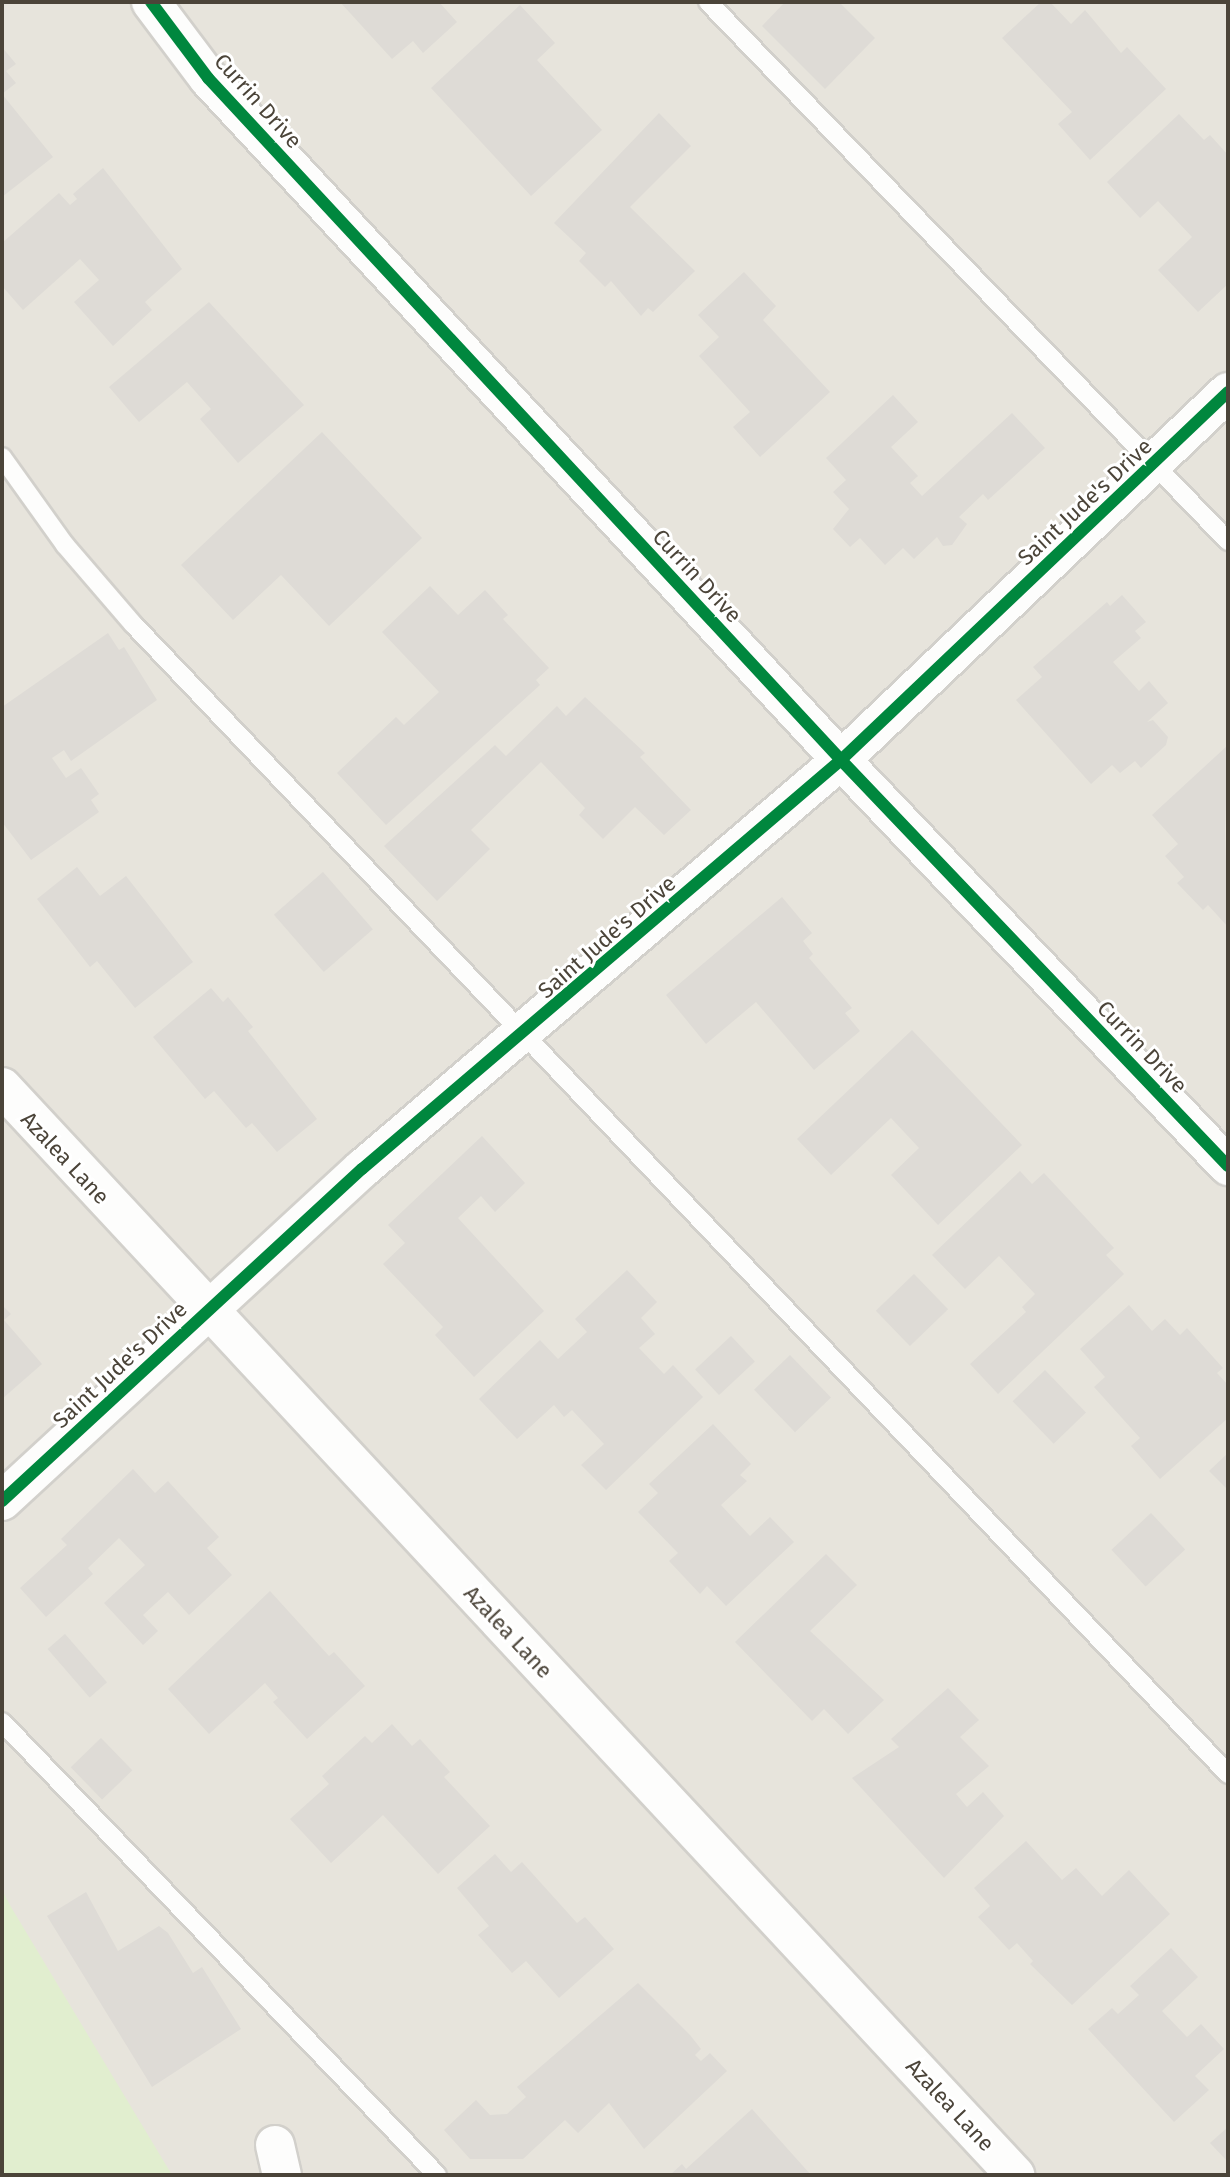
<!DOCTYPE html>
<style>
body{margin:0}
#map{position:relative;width:1230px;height:2177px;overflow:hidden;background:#f4f2ee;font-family:"Fira Sans",sans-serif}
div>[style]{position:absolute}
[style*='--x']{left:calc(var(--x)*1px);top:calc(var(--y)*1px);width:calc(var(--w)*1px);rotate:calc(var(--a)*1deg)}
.residential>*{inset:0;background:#e7e4dc;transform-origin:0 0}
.green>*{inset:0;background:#e1eecf}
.building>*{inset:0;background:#dedbd6;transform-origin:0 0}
.roads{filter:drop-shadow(2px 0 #d2d0cb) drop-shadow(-2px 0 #d2d0cb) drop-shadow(0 2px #d2d0cb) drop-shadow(0 -2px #d2d0cb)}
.service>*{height:18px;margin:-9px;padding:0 9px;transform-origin:9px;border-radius:9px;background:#fdfdfc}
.minor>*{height:38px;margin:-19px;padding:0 19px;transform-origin:19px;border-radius:19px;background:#fdfdfc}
.cycleway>*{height:12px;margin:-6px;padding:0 6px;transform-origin:6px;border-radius:6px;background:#00873e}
span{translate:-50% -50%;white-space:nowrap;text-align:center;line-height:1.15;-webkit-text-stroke:6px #fff;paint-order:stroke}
.street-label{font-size:22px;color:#4b4439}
.frame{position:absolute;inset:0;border:4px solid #4b4439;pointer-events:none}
</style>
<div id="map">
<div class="residential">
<div style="left:2px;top:2px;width:1226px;height:2173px"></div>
</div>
<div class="green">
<div style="clip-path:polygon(2px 1890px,11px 1907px,172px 2175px,2px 2175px)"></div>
</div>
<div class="building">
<div style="clip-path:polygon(340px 2px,439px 2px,457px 22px,423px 53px,413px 41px,392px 59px)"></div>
<div style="clip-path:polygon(785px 2px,839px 2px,875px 38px,825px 89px,762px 26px)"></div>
<div style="clip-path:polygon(1041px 2px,1050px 2px,1071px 24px,1085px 10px,1121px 53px,1127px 47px,1166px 89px,1090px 160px,1058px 124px,1072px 112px,1002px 38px)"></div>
<div style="clip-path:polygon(520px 5px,555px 43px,537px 60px,602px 130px,531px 196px,431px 88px)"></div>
<div style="clip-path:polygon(2px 47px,16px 64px,6px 71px,16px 83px,2px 94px,53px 157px,2px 197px)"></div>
<div style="clip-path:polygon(659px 113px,691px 146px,630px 207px,695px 271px,653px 312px,648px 308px,641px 316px,611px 281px,605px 287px,579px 261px,586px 253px,554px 223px)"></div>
<div style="clip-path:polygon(1179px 114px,1204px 140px,1210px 135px,1228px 155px,1228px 284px,1198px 312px,1158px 270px,1192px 237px,1158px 201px,1140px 218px,1107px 182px)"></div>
<div style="clip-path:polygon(103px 168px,182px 269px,145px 302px,152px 310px,113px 346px,74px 302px,99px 280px,80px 259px,23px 310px,2px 286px,2px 243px,59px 193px,70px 205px,77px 199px,73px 194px)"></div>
<div style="clip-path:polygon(744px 272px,776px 306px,763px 320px,830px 392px,760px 457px,733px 427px,750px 412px,699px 356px,719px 337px,698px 315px)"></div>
<div style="clip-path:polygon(209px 302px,304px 405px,238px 463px,200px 419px,211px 409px,187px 382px,139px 422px,109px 387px)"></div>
<div style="clip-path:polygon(893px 395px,918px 422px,891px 447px,918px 476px,910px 483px,922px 496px,1012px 413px,1045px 448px,988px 500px,983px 494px,959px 517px,967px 524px,952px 545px,943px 546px,937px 537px,914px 559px,903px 548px,885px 565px,860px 538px,850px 547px,833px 529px,849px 509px,833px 492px,846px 480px,826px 458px)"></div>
<div style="clip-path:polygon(322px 432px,422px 538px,329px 626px,281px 575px,233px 620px,181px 565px)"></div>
<div style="clip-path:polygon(430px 586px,458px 615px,485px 590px,508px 615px,503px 619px,549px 668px,536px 680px,540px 685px,386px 825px,337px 773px,396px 717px,404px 725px,439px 692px,382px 632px)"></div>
<div style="clip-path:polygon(1122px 595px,1146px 622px,1135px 631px,1141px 638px,1113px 662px,1139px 691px,1149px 681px,1168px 703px,1147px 722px,1153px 720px,1168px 737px,1166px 745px,1141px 768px,1135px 761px,1120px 773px,1112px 765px,1091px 784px,1016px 700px,1042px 677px,1033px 667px,1107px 602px,1110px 606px)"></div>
<div style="clip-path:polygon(108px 633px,119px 650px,124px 647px,157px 700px,71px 761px,64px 750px,52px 758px,66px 778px,81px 768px,99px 794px,91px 800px,99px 812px,31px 860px,2px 822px,2px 707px)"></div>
<div style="clip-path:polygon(585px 697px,645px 753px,640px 757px,691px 810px,664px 835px,635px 807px,603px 839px,579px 815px,585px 808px,541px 762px,471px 830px,490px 849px,437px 901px,384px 846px,495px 745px,506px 756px,557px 706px,566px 716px)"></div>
<div style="clip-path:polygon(1228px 745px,1225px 830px,1228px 927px,1208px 905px,1203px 910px,1177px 883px,1184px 877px,1165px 856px,1178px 844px,1152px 815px)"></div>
<div style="clip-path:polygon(77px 867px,100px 896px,126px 876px,193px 962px,135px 1008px,97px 961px,90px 967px,37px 899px)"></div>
<div style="left:323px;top:872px;width:76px;height:65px;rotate:49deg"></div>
<div style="clip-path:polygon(782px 897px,812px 933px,803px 941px,813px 954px,809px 958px,852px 1008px,845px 1013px,860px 1031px,814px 1070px,756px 1002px,706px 1044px,666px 995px)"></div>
<div style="clip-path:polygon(211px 988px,223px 1002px,228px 997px,253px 1027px,248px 1031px,317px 1119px,277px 1152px,252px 1123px,246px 1128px,214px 1091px,205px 1099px,153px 1037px)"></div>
<div style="clip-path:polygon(912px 1030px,1022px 1145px,938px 1225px,891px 1175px,919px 1148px,891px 1118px,831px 1175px,797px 1139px)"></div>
<div style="clip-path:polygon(482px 1136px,525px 1183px,495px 1212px,481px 1196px,458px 1218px,544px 1311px,474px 1377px,435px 1335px,443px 1327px,383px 1264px,405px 1243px,388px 1225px)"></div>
<div style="clip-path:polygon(1020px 1171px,1032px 1184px,1044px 1173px,1114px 1248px,1106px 1255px,1124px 1274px,998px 1394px,970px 1364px,1026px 1312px,1022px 1307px,1035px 1294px,999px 1256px,965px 1289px,932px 1255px)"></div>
<div style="clip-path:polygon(627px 1270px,657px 1302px,641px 1318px,655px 1334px,639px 1348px,664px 1374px,673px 1365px,703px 1397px,606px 1490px,581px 1465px,604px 1444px,572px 1410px,564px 1417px,554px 1405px,517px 1439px,479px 1399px,540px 1340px,558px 1359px,587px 1332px,575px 1319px)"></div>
<div style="left:914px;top:1274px;width:49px;height:53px;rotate:46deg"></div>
<div style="clip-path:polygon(2px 1305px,11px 1314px,4px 1320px,42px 1364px,2px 1399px)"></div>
<div style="clip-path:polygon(1129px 1305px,1152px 1331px,1165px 1319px,1180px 1335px,1187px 1328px,1223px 1368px,1217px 1373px,1228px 1385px,1228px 1418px,1160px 1479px,1131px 1446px,1140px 1438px,1094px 1387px,1105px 1377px,1080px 1349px)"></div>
<div style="left:731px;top:1336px;width:35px;height:49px;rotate:47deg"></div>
<div style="left:790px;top:1355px;width:59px;height:50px;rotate:46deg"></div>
<div style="left:1045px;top:1370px;width:59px;height:45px;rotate:46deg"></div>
<div style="clip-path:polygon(713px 1424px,751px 1464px,740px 1475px,747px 1481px,721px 1505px,750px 1536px,770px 1517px,794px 1542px,726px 1606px,707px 1586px,700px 1594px,669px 1561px,678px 1553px,638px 1512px,658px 1493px,649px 1484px)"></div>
<div style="clip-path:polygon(1228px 1453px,1228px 1490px,1209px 1471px)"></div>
<div style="clip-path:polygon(133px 1469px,155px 1493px,168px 1481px,219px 1537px,207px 1548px,232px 1575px,189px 1615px,168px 1592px,143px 1615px,158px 1631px,143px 1645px,104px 1603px,145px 1565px,119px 1538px,88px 1568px,93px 1574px,46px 1617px,20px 1588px,67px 1545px,61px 1539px)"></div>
<div style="left:1151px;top:1513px;width:50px;height:54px;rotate:47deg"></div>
<div style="clip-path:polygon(826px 1554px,857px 1585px,810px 1631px,884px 1700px,848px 1734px,824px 1709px,812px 1721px,735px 1642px)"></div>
<div style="clip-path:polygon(270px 1591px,329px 1656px,334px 1652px,365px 1686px,307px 1739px,273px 1702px,278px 1698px,265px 1683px,209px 1734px,168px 1689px)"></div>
<div style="left:65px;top:1634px;width:64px;height:23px;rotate:49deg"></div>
<div style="clip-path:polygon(948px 1688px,979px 1720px,960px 1737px,989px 1766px,956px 1794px,967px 1807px,983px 1792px,1004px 1816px,944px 1878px,852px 1778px,899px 1747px,891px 1739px)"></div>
<div style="clip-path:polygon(392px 1724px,412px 1746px,420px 1739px,450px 1772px,444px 1777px,490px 1826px,438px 1874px,383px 1815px,331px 1863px,290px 1819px,329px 1784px,322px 1776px,365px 1736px,372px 1743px)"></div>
<div style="left:101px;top:1738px;width:45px;height:42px;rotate:46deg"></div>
<div style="clip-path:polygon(1026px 1841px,1062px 1880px,1076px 1868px,1102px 1896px,1129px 1870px,1170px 1914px,1072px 2005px,1030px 1964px,1033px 1961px,1017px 1943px,1009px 1950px,978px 1917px,990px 1906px,974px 1888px)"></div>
<div style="clip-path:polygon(495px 1854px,511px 1872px,522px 1862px,577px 1923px,585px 1917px,614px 1949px,559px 1998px,526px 1961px,512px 1973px,478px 1935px,489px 1926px,457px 1888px)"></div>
<div style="clip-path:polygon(86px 1892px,118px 1951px,159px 1926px,168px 1933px,193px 1973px,202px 1967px,241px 2029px,152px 2087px,47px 1916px)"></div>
<div style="clip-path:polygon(1171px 1948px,1198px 1977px,1162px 2011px,1187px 2037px,1201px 2024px,1224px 2049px,1195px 2076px,1209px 2090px,1174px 2122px,1088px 2029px,1112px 2008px,1118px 2014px,1139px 1995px,1130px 1986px)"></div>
<div style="clip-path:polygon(638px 1983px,690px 2035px,701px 2049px,695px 2055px,701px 2061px,710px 2053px,727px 2071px,644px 2149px,609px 2103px,578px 2133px,565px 2120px,523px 2159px,470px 2159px,444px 2130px,476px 2100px,490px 2115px,507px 2114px,526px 2097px,517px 2087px)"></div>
<div style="clip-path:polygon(752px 2109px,811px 2175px,670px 2175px,682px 2164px,686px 2169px)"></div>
<div style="clip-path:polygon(1228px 2127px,1228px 2162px,1210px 2143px)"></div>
</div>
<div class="roads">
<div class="service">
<div style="--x:708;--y:2;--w:749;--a:46.03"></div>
<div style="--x:2;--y:457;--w:108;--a:54.4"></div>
<div style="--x:65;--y:545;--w:104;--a:49.3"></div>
<div style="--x:133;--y:624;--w:1588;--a:46.4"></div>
<div style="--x:2;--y:1722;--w:628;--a:46.16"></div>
</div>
<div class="minor">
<div style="--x:151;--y:2;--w:95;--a:53.1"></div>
<div style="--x:208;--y:78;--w:930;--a:47.13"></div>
<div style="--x:841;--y:760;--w:561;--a:46.37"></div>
<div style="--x:2;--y:1087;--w:1487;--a:47.04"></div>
<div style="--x:2;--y:1501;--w:490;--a:-42.7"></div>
<div style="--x:362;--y:1169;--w:630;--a:-40.49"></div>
<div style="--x:841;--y:760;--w:534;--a:-43.56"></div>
<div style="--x:275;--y:2145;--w:31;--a:77"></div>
</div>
</div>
<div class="cycleway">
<div style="--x:151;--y:2;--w:95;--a:53.1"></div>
<div style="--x:208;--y:78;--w:930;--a:47.13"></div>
<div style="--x:841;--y:760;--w:561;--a:46.37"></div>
<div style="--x:2;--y:1501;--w:490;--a:-42.7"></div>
<div style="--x:362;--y:1169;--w:630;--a:-40.49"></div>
<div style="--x:841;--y:760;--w:534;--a:-43.56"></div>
</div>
<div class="street-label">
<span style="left:258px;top:101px;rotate:48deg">Currin Drive</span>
<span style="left:1085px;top:502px;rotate:-43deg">Saint Jude's Drive</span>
<span style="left:697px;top:576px;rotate:47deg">Currin Drive</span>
<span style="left:607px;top:937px;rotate:-41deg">Saint Jude's Drive</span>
<span style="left:1142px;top:1047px;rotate:46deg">Currin Drive</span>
<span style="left:65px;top:1158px;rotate:47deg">Azalea Lane</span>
<span style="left:120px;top:1365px;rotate:-43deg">Saint Jude's Drive</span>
<span style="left:508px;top:1632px;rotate:47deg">Azalea Lane</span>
<span style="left:950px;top:2105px;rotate:47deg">Azalea Lane</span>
</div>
<div class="frame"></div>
</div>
